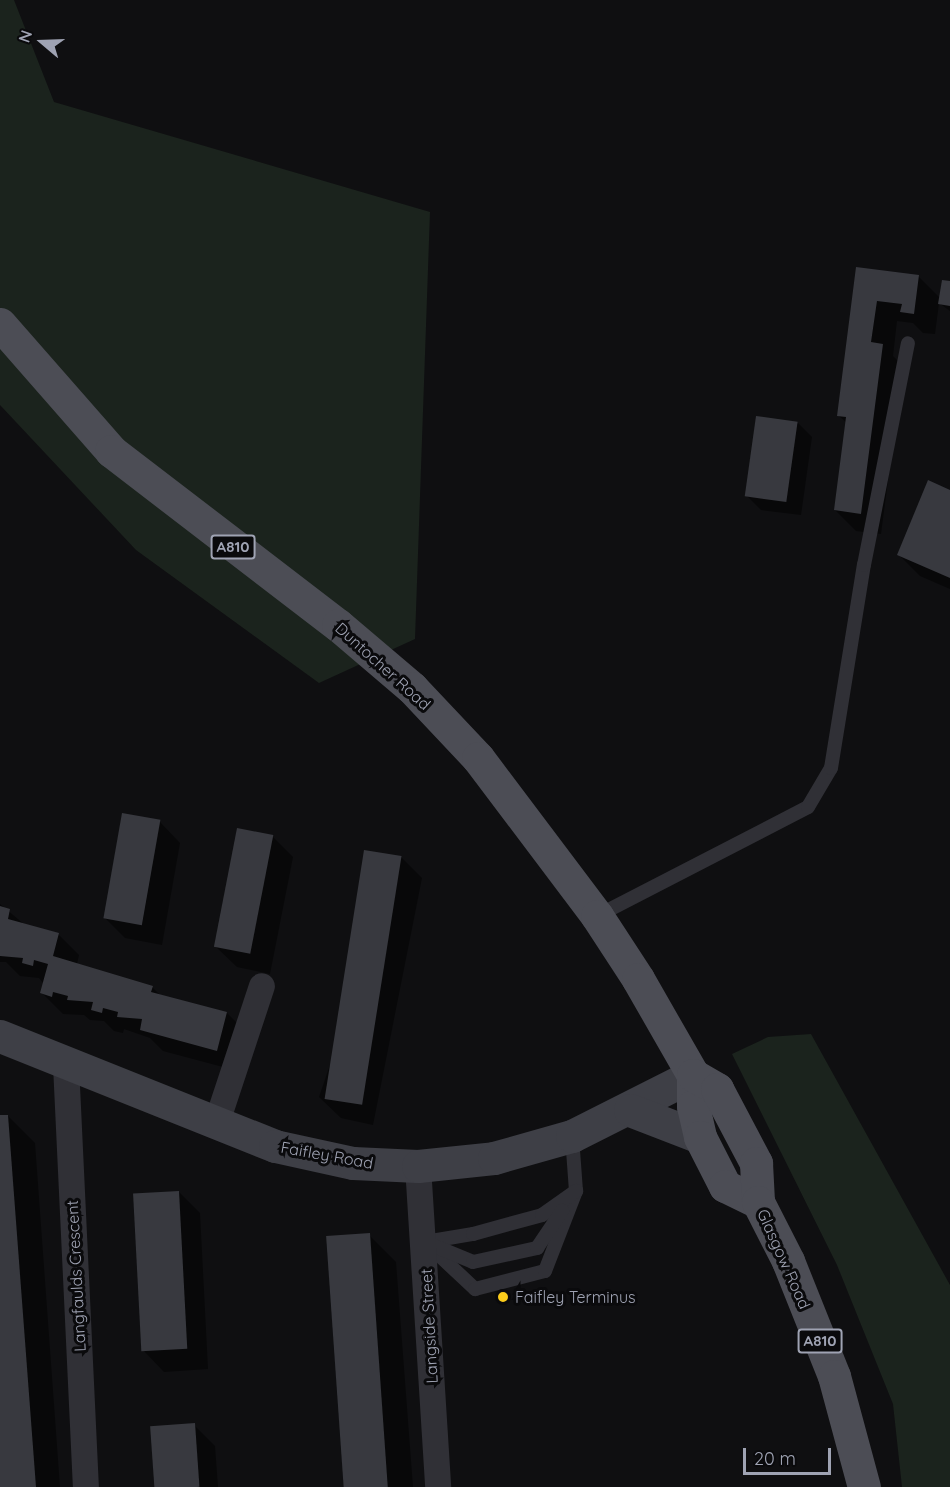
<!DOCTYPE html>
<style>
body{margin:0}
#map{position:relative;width:950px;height:1487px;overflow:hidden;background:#0f0f11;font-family:Quicksand,sans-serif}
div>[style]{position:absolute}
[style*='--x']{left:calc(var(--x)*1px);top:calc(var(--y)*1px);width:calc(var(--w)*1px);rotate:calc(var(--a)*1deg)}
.green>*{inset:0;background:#1b231d}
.shadow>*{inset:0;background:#0007}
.building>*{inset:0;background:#38393f;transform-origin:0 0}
.lane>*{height:14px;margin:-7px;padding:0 7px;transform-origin:7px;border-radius:7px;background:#303036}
.street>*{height:26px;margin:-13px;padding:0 13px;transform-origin:13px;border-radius:13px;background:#303036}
.secondary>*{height:33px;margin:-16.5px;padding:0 16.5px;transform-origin:16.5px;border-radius:16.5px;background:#3e3f46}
.primary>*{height:33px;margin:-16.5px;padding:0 16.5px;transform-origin:16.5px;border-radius:16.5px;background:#4c4d55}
.dots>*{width:16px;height:16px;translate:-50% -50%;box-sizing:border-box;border:3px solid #0a0a0c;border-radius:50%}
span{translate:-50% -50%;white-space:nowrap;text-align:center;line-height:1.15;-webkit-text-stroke:6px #0a0a0c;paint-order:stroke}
.shield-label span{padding:2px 4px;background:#0a0a0c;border:2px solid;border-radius:4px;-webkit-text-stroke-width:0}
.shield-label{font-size:15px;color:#9fa3b3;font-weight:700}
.street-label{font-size:16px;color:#9fa3b3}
.poi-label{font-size:16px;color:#9fa3b3}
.left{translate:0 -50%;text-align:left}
.north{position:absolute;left:12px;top:12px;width:60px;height:60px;-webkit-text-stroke:4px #0a0a0c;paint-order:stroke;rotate:289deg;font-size:16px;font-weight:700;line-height:24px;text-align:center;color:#9fa3b3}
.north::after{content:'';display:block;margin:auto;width:21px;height:27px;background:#9fa3b3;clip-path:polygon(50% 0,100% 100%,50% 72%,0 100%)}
.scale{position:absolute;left:743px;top:1448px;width:88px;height:27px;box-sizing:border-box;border:3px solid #9fa3b3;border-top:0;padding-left:8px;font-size:18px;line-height:21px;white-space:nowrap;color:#9fa3b3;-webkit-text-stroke:4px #0a0a0c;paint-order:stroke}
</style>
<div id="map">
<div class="green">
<div style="clip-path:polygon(0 0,14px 0,54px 102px,430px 212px,415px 639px,319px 683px,136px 550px,0 405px)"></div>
<div style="clip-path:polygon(811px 1034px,950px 1285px,950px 1487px,902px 1487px,893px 1404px,837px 1265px,732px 1054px,768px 1037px)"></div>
</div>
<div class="shadow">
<div style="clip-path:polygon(857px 268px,918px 276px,940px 298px,950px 283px,950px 311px,939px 303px,935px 334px,923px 333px,913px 323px,897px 321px,893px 356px,903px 366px,881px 534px,856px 531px,835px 510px,847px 423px,839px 416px)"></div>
<div style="clip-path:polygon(798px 423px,812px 437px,801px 515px,761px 510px,746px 495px)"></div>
<div style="clip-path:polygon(950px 491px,950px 589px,920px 576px,899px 555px)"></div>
<div style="clip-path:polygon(159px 821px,180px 843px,162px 945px,125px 938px,104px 917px)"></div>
<div style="clip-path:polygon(272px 836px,293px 857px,270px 974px,237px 967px,215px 946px)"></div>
<div style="clip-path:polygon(401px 857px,422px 878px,373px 1125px,341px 1118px,319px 1097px)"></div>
<div style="clip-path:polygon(0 904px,25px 925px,58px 934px,79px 955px,77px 964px,152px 987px,161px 996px,227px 1013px,248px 1034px,238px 1071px,163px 1051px,150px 1038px,124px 1029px,123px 1033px,114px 1031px,104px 1021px,90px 1020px,84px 1015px,63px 1014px,42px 993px,44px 984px,39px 978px,20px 976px,6px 962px,0 962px)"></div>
<div style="clip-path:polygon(8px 1116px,35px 1143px,60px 1487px,0 1487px,0 1117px)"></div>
<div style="clip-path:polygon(179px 1192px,200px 1213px,208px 1369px,164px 1372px,143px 1350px)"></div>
<div style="clip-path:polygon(369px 1235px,396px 1262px,413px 1487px,346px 1487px)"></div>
<div style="clip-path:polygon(194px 1425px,215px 1446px,218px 1487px,156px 1487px)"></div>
</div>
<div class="building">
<div style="clip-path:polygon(856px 267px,919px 275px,914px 314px,900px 312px,902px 304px,877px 301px,871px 342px,883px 344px,861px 514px,834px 510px,846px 417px,837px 416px)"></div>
<div style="clip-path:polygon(942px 280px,950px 281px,950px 306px,938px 304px)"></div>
<div style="left:756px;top:416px;width:42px;height:81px;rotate:8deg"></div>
<div style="clip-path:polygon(928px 480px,950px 490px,950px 578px,897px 555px)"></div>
<div style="left:122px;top:813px;width:39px;height:107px;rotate:10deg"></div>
<div style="left:237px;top:828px;width:37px;height:121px;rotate:11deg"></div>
<div style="left:364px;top:850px;width:38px;height:252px;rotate:9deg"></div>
<div style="clip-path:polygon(0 906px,10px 909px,8px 919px,59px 933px,53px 956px,153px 986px,151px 992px,227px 1012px,217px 1051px,140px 1030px,142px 1019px,117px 1017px,118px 1012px,103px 1008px,102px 1013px,91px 1010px,93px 1002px,67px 1000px,68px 996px,53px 992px,52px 997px,40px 993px,48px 964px,34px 960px,33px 966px,22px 963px,23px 958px,0 956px)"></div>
<div style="clip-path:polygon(0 1115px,8px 1115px,36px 1487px,0 1487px)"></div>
<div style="left:179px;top:1191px;width:158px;height:46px;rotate:87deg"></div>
<div style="left:370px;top:1233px;width:255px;height:44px;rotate:86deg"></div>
<div style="left:195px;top:1423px;width:64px;height:45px;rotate:86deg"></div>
</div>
<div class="lane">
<div style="--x:597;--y:916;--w:237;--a:-27.3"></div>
<div style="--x:808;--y:807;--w:45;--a:-59.5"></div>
<div style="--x:831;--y:768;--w:206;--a:-80.8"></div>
<div style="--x:864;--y:565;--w:226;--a:-78.8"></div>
<div style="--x:425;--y:1242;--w:69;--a:43.2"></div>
<div style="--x:475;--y:1289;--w:72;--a:-14.4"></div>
<div style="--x:545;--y:1271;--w:86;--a:-68.8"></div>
<div style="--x:576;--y:1191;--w:55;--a:-94.2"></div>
<div style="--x:425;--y:1242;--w:49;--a:-9.5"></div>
<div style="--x:473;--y:1234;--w:72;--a:-15.4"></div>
<div style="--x:542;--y:1215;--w:42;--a:-35.2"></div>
<div style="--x:432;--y:1245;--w:44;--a:22.5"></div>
<div style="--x:473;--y:1262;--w:66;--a:-12.3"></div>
<div style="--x:537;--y:1248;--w:45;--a:-56"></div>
</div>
<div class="street">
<div style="--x:66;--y:1065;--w:422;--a:87.3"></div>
<div style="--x:217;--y:1122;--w:143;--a:-71.7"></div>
<div style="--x:418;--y:1166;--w:322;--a:86.4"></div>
</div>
<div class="secondary">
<div style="--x:0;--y:1036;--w:296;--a:21.8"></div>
<div style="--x:275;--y:1146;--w:80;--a:12.3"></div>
<div style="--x:353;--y:1163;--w:65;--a:2.6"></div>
<div style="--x:418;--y:1166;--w:76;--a:-6"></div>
<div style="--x:494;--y:1158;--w:81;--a:-15.8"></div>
<div style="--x:572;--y:1136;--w:136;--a:-26.8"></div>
<div style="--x:630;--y:1110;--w:75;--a:21.1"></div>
</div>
<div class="primary">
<div style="--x:0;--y:324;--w:169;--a:48.8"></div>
<div style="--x:111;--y:451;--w:286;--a:37.5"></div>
<div style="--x:338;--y:625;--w:97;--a:40.4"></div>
<div style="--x:412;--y:688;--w:96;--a:46.7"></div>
<div style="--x:478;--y:758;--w:198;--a:53"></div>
<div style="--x:597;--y:916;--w:75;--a:56.9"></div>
<div style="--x:638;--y:979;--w:111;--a:60.2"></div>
<div style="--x:693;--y:1075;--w:31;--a:90"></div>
<div style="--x:693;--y:1106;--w:32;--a:77"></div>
<div style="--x:700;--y:1137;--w:55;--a:63"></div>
<div style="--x:725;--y:1186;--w:37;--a:26"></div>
<div style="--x:693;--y:1075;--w:28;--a:30"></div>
<div style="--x:717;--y:1089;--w:84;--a:62.2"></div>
<div style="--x:756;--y:1163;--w:39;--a:87"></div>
<div style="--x:758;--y:1202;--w:66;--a:63"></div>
<div style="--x:788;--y:1261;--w:124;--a:68.2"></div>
<div style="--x:834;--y:1376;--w:115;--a:74.9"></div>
</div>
<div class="dots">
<div style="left:503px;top:1297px;background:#fccc1b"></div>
</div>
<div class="shield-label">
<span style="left:233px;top:547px">A810</span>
<span style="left:820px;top:1341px">A810</span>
</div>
<div class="street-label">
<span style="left:383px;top:666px;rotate:42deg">Duntocher Road</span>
<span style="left:327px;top:1155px;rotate:10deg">Faifley Road</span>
<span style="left:784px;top:1259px;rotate:66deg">Glasgow Road</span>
<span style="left:76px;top:1276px;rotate:-93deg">Langfaulds Crescent</span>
<span style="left:429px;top:1326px;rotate:-93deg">Langside Street</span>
</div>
<div class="poi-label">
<span class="left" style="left:515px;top:1297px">Faifley Terminus</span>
</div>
<div class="north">N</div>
<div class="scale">20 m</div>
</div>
